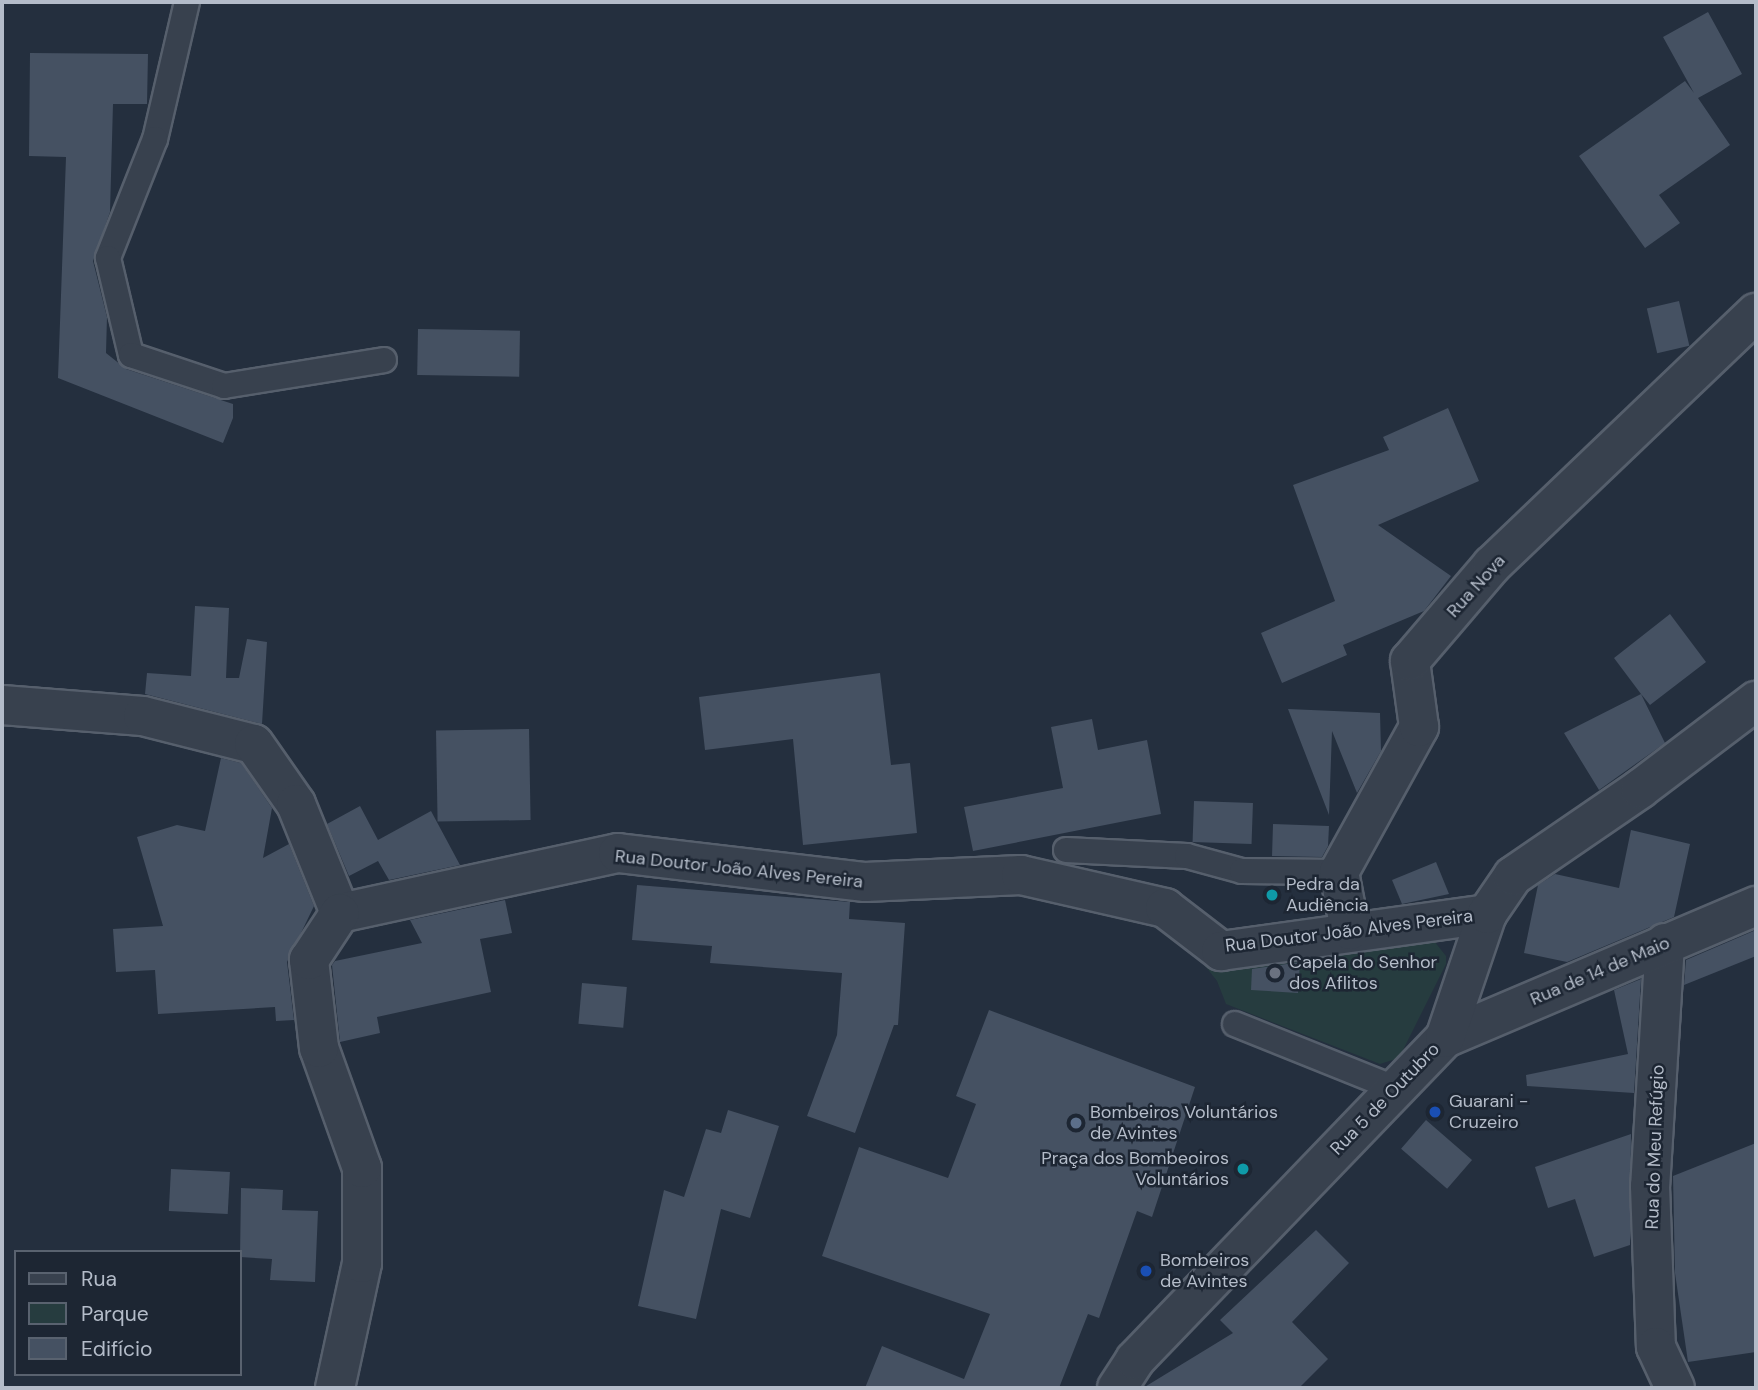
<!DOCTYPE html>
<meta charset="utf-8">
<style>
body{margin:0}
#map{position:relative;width:1758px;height:1390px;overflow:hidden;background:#242f3e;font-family:"DM Sans",sans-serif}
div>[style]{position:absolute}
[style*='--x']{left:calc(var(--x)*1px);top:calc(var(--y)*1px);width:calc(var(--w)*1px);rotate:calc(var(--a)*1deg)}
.green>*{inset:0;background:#263c3f}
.building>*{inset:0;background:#455162;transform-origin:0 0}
.roads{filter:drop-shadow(2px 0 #565f6c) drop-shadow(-2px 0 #565f6c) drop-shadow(0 2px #565f6c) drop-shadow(0 -2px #565f6c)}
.service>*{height:24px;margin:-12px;padding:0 12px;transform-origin:12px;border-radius:12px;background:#38414e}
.minor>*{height:38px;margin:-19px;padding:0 19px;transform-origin:19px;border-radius:19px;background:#38414e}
.tertiary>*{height:38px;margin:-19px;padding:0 19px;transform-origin:19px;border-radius:19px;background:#38414e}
.dots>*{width:19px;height:19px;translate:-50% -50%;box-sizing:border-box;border:4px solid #1d2633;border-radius:50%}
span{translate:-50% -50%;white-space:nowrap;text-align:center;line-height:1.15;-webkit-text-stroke:5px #1d2633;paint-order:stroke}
.street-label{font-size:18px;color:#b4bcc9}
.poi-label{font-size:18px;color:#b4bcc9}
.left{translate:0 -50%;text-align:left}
.right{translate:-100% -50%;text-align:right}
.frame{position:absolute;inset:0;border:4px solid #b4bcc9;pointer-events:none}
.legend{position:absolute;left:14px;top:1250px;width:228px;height:126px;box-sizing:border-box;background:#1d2633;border:2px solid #59626f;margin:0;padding:9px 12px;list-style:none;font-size:21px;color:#b4bcc9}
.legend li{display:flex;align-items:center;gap:14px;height:35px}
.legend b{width:35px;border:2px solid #59626f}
</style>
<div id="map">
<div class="green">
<div style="clip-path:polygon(1434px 941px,1446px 956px,1446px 964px,1399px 1058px,1380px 1064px,1226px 1004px,1217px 981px,1190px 947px,1300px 951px)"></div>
</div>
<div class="building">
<div style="clip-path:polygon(1708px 12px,1742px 74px,1698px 98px,1730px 145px,1659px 195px,1680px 223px,1645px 248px,1579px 156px,1685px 81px,1694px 93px,1663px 37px)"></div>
<div style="clip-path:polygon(30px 53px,148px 54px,147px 104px,113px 104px,110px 212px,93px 261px,107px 317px,106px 353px,126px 369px,233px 404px,233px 418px,223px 443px,58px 378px,66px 157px,29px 156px)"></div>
<div style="left:1679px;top:301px;width:46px;height:33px;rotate:77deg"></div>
<div style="left:418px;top:329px;width:102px;height:46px;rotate:1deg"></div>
<div style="clip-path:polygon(1448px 408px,1479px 481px,1378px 525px,1451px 576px,1424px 611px,1343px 645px,1347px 655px,1282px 683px,1261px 633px,1335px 601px,1293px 485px,1389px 450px,1383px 437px)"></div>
<div style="clip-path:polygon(195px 606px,229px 608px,226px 678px,239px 678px,247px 639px,267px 642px,262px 724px,145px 694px,147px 673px,191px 676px)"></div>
<div style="clip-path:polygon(1670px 614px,1706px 662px,1650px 705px,1641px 694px,1665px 743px,1599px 790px,1564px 733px,1641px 694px,1614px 658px)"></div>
<div style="clip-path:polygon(880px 673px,891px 765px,910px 763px,917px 833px,803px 845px,793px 739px,705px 750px,699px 697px)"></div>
<div style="clip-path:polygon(1288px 709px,1380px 713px,1381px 751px,1357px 793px,1332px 731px,1329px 815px)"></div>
<div style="clip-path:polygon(1092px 719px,1098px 750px,1147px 740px,1161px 814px,973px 851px,964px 807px,1063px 788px,1051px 727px)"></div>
<div style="left:529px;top:729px;width:91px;height:93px;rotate:89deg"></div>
<div style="clip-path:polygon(221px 758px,241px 763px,272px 808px,263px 858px,289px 844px,314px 906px,287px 962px,294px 1020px,276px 1021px,275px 1007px,158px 1014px,155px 970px,116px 972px,113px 929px,163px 926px,137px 837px,177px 825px,205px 831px)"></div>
<div style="left:1194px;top:801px;width:59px;height:41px;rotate:2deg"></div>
<div style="clip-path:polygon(360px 806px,378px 840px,431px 811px,460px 865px,389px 880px,378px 861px,349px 876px,327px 824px)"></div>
<div style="clip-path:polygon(1273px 824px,1329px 826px,1328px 846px,1322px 857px,1272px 856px)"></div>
<div style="clip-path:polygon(1631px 830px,1690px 844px,1674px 917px,1567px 962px,1524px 953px,1538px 885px,1555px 874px,1619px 888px)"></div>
<div style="clip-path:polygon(1436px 862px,1449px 894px,1402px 904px,1392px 880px)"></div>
<div style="clip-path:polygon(637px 885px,850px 902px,849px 919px,905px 923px,898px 1025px,894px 1025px,855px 1133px,807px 1116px,837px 1035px,842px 973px,710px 963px,712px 946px,632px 940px)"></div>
<div style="clip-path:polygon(505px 900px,512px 933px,480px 939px,491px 992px,377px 1017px,380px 1033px,340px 1042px,332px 965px,335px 961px,422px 943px,410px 920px)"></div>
<div style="clip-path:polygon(1756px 930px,1756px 956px,1684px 985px,1686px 960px)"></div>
<div style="clip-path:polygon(1300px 962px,1298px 993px,1251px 990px,1252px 969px)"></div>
<div style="clip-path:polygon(1641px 979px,1634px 1093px,1527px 1086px,1526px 1075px,1628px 1054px,1614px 990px)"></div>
<div style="left:582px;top:983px;width:45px;height:41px;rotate:5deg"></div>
<div style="clip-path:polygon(989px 1010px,1195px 1087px,1152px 1217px,1137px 1211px,1099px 1318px,1088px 1314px,1059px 1388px,865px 1388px,882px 1346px,964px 1379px,990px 1314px,822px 1256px,859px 1147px,948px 1178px,976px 1104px,956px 1096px)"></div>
<div style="clip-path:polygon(728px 1110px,779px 1126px,750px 1218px,721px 1209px,696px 1319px,638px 1306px,664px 1190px,684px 1197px,706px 1129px,721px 1133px)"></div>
<div style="left:1426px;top:1120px;width:61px;height:38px;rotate:41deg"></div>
<div style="clip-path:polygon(1631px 1134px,1630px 1245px,1594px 1257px,1575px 1199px,1548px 1208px,1535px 1167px)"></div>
<div style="clip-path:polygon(1756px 1143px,1756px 1352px,1688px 1362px,1675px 1273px,1673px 1176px)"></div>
<div style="left:171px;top:1169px;width:59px;height:42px;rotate:3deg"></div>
<div style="clip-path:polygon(241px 1188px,283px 1190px,282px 1210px,318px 1211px,315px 1282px,270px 1280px,272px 1259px,240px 1257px)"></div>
<div style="clip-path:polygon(1316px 1230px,1349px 1263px,1292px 1322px,1328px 1359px,1299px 1388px,1143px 1388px,1233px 1333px,1220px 1320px)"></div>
</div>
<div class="roads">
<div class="service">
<div style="--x:187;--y:2;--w:141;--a:103.1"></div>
<div style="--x:155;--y:139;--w:128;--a:111.6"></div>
<div style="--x:108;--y:258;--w:100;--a:76.7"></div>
<div style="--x:131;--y:355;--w:98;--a:18.4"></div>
<div style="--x:224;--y:386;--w:162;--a:-9.2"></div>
<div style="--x:1066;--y:850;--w:121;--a:2.8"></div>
<div style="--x:1187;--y:856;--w:57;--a:15.3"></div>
<div style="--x:1242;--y:871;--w:97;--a:0.6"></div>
<div style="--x:1235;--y:1024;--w:175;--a:21.9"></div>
</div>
<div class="minor">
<div style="--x:2;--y:705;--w:141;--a:4.5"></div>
<div style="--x:143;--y:716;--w:114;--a:14.2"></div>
<div style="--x:254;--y:744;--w:73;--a:55"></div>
<div style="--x:296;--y:804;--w:118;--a:68"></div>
<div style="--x:340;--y:913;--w:284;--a:-12.2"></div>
<div style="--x:618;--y:853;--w:249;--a:6.7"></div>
<div style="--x:865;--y:882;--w:156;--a:-2.6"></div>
<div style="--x:1021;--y:875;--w:148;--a:12.9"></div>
<div style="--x:1165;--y:908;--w:71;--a:37.5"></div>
<div style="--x:1221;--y:951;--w:269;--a:-7.9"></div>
<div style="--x:1350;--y:930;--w:59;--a:-100.7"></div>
<div style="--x:1339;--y:872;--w:166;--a:-61.1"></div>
<div style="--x:1419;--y:727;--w:67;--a:-97.8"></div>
<div style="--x:1410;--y:661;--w:126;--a:-49.5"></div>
<div style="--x:1492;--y:565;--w:365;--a:-43.7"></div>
<div style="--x:1665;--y:943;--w:243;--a:93.5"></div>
<div style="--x:1650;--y:1186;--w:161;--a:87.9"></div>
<div style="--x:1656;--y:1347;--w:45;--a:65.1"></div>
<div style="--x:1445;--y:1038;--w:338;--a:-23"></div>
<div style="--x:335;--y:1388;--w:128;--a:-77.8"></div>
<div style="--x:362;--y:1263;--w:95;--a:-90"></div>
<div style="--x:362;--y:1168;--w:127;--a:-109.7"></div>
<div style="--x:319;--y:1048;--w:89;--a:-96.5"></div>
<div style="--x:309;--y:960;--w:56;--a:-56.6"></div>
</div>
<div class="tertiary">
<div style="--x:1117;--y:1388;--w:33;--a:-57"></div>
<div style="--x:1135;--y:1360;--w:447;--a:-46.1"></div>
<div style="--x:1445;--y:1038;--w:131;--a:-71.3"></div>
<div style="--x:1487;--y:914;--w:46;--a:-55.6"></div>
<div style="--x:1513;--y:876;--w:154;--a:-34.4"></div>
<div style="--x:1640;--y:789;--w:146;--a:-37.2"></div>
</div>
</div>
<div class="dots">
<div style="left:1272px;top:895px;background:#0f9aa8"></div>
<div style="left:1275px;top:973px;background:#6b7280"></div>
<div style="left:1435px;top:1112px;background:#1a4fb4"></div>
<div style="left:1076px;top:1123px;background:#5c6f8a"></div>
<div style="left:1243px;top:1169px;background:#0f9aa8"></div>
<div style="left:1146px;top:1271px;background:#1a4fb4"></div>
</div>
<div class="street-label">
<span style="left:1476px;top:586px;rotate:-48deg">Rua Nova</span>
<span style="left:739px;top:869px;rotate:6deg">Rua Doutor João Alves Pereira</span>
<span style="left:1349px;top:931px;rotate:-7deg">Rua Doutor João Alves Pereira</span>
<span style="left:1600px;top:971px;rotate:-23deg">Rua de 14 de Maio</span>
<span style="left:1385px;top:1099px;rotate:-46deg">Rua 5 de Outubro</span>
<span style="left:1655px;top:1147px;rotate:-88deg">Rua do Meu Refúgio</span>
</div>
<div class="poi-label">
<span class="left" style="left:1286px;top:895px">Pedra da<br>Audiência</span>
<span class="left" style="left:1289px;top:973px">Capela do Senhor<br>dos Aflitos</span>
<span class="left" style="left:1449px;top:1112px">Guarani -<br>Cruzeiro</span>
<span class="left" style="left:1090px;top:1123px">Bombeiros Voluntários<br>de Avintes</span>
<span class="right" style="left:1229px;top:1169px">Praça dos Bombeoiros<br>Voluntários</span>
<span class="left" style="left:1160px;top:1271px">Bombeiros<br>de Avintes</span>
</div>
<div class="frame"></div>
<ul class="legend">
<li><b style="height:9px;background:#38414e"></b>Rua</li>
<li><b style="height:19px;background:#263c3f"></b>Parque</li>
<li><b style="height:19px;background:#455162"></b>Edifício</li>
</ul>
</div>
